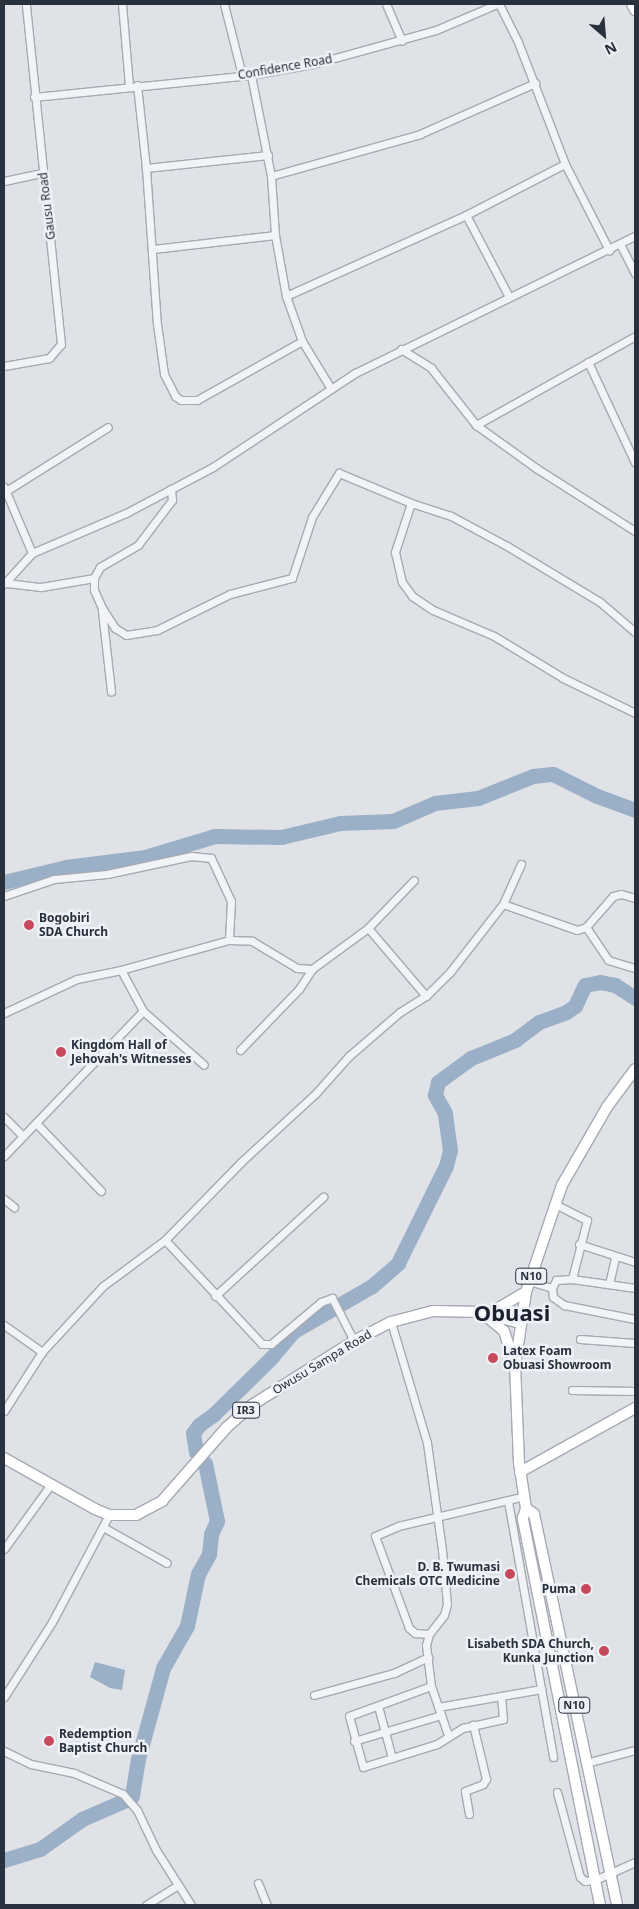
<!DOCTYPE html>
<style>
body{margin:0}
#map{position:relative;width:639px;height:1909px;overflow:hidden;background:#dfe2e7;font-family:"Noto Sans",sans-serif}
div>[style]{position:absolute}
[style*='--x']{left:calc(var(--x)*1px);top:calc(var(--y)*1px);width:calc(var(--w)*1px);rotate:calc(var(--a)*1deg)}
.water>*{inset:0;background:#9bafc6}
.river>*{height:15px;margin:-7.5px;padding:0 7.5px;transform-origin:7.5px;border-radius:7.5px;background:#9bafc6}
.roads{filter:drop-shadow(1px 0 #a5a9b1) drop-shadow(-1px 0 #a5a9b1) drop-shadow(0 1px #a5a9b1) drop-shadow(0 -1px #a5a9b1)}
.street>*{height:7px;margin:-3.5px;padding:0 3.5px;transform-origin:3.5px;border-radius:3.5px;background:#f1f3f6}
.secondary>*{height:10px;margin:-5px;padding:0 5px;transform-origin:5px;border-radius:5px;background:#fff}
.primary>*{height:10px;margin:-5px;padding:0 5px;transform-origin:5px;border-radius:5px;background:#fff}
.dots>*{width:14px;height:14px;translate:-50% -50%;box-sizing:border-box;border:2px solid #eef1f5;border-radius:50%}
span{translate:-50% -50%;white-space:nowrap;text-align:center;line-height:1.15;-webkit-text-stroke:5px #eef1f5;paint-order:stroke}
.shield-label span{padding:1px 4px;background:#eef1f5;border:1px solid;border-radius:4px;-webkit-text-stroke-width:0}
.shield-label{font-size:11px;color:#29303e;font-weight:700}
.street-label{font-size:12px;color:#29303e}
.poi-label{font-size:12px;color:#29303e;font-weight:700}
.left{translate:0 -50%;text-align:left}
.right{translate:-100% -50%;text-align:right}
.town-label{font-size:22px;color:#1b212e;font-weight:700}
.frame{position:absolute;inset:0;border:5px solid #29303e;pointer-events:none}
.north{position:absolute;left:579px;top:10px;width:50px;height:50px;-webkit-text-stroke:4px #eef1f5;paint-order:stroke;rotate:153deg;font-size:14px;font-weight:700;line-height:20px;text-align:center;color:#29303e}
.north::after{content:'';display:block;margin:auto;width:18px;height:22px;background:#29303e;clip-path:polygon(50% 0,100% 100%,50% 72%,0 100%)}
</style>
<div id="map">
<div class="water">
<div style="clip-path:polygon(95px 1662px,125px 1670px,122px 1690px,110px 1688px,90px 1677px)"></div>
</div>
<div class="river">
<div style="--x:4;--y:882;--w:64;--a:-13.6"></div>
<div style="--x:66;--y:867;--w:80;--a:-7.2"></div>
<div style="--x:145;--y:857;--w:73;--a:-16.7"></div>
<div style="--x:215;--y:836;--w:66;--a:0.9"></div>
<div style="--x:281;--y:837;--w:61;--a:-13.3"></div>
<div style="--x:340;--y:823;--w:53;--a:-2.2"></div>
<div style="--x:393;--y:821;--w:46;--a:-23.2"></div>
<div style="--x:435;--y:803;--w:43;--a:-6.6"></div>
<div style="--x:478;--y:798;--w:59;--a:-21.8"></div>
<div style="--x:533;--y:776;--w:20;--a:-6"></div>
<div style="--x:553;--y:774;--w:49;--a:26.6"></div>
<div style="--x:597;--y:796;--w:40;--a:20.2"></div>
<div style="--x:196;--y:1452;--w:19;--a:-99"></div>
<div style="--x:193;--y:1433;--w:10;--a:-53"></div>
<div style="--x:199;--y:1425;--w:19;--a:-36"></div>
<div style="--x:214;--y:1414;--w:80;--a:-44.5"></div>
<div style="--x:271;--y:1358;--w:35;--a:-50"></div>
<div style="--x:294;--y:1331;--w:90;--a:-30"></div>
<div style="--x:372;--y:1286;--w:35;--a:-41"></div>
<div style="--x:398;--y:1263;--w:108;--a:-63.7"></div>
<div style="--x:446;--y:1166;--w:16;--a:-76"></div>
<div style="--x:450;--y:1150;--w:37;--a:-98"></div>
<div style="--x:445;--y:1113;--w:21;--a:-119"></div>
<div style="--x:435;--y:1095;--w:13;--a:-77"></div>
<div style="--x:438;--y:1082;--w:41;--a:-36"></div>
<div style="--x:471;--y:1058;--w:48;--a:-22.2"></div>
<div style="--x:515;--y:1040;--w:30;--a:-37"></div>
<div style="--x:539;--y:1022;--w:29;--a:-20"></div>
<div style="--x:566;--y:1012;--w:11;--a:-34"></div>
<div style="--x:575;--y:1006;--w:23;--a:-65"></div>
<div style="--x:585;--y:985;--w:15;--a:-11"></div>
<div style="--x:600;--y:982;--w:15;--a:11"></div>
<div style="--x:615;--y:985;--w:24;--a:33"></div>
<div style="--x:132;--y:1796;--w:37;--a:-81"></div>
<div style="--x:138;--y:1759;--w:94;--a:-74.6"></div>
<div style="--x:163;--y:1668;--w:48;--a:-60.3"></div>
<div style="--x:187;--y:1626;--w:53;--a:-78.1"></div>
<div style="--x:198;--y:1574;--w:23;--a:-61"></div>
<div style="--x:209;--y:1554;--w:20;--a:-84"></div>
<div style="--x:211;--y:1534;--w:14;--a:-65"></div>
<div style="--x:217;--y:1521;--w:59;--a:-101.7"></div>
<div style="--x:4;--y:1860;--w:38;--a:-17"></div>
<div style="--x:40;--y:1849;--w:52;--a:-35.5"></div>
<div style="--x:82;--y:1819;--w:48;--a:-23.4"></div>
</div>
<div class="roads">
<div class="street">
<div style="--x:122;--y:4;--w:82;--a:85.1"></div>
<div style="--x:224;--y:4;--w:73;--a:75.8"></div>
<div style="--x:386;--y:4;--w:40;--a:66.6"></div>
<div style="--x:499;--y:4;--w:42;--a:63.4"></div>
<div style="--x:518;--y:42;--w:131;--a:68.9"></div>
<div style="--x:565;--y:164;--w:97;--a:62.9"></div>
<div style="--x:251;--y:75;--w:103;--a:78.8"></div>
<div style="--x:271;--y:176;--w:59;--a:86.1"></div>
<div style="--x:275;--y:235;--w:62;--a:79.8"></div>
<div style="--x:286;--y:296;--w:48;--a:70.4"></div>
<div style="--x:302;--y:341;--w:54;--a:58.7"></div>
<div style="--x:137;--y:85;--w:83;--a:83.8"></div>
<div style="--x:34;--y:97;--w:218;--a:-5.8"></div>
<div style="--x:251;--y:75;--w:63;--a:-10.1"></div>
<div style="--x:313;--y:64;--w:128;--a:-15.5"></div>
<div style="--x:436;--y:30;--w:66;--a:-23.1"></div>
<div style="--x:268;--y:155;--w:123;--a:173.9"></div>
<div style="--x:146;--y:168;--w:156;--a:86"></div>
<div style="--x:157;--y:324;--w:50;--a:82"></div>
<div style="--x:164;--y:374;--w:25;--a:63"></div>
<div style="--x:175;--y:396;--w:7;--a:34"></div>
<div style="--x:181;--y:400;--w:16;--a:0"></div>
<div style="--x:197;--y:400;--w:120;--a:-29.3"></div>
<div style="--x:271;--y:176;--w:155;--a:-15.7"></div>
<div style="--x:420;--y:134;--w:126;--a:-23.9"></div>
<div style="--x:4;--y:181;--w:40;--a:-12"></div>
<div style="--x:466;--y:215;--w:93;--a:62.3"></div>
<div style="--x:620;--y:244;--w:33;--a:63"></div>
<div style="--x:153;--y:249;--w:123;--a:-6.5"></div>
<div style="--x:286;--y:296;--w:197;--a:-24.2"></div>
<div style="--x:466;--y:215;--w:111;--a:-27.3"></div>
<div style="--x:401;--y:349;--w:36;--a:32"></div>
<div style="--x:431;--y:368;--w:73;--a:51.7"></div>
<div style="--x:476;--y:425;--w:182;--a:-29.2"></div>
<div style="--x:588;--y:362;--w:111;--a:65"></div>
<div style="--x:4;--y:366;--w:46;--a:-10.1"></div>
<div style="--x:49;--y:358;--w:18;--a:-49"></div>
<div style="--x:61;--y:344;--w:342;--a:-95.9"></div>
<div style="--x:476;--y:425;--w:74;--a:35.6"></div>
<div style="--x:536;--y:468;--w:117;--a:32.5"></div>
<div style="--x:4;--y:487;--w:72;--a:67"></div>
<div style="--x:171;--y:489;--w:11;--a:85"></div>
<div style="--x:172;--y:500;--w:56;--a:127.1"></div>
<div style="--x:138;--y:545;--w:44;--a:149.9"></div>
<div style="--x:100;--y:567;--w:13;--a:119"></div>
<div style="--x:94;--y:578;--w:12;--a:90"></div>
<div style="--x:94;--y:590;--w:20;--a:66"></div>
<div style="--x:102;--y:608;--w:24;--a:57"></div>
<div style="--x:115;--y:628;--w:13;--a:32"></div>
<div style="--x:126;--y:635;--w:31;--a:-9"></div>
<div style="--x:157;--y:630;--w:81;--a:-26.3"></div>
<div style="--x:230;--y:594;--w:64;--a:-14.5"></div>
<div style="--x:292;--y:578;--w:64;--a:-71.8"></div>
<div style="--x:312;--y:517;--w:52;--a:-58.5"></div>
<div style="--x:339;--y:473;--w:78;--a:22.6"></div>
<div style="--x:6;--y:491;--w:120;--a:-32.1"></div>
<div style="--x:32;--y:553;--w:102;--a:-23.1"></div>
<div style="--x:126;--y:513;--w:98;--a:-27.9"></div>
<div style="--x:213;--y:467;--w:170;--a:-33.5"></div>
<div style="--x:355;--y:373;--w:312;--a:-26.1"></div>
<div style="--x:7;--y:583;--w:34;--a:7"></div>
<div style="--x:41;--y:587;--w:54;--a:-9.6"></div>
<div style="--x:4;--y:584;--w:42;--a:-47.9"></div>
<div style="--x:102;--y:611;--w:81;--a:83.6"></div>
<div style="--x:635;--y:632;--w:46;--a:-139.4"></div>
<div style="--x:600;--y:602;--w:109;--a:-148.9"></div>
<div style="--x:507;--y:546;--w:64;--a:-151.8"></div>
<div style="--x:451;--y:516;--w:42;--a:-162"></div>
<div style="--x:411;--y:503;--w:52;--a:108.1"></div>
<div style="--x:395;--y:552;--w:31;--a:77"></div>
<div style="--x:402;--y:582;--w:17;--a:54"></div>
<div style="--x:412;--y:596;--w:25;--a:34"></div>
<div style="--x:433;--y:610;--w:66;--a:23.1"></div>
<div style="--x:494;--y:636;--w:81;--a:31.3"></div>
<div style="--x:563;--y:678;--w:80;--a:25.9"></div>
<div style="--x:4;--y:896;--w:53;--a:-18.8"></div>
<div style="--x:54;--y:879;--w:53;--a:-5.4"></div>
<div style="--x:107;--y:874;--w:86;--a:-12.1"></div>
<div style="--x:191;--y:856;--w:20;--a:6"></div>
<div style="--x:211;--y:858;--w:47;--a:65.1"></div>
<div style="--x:231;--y:901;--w:39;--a:93"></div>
<div style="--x:229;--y:940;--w:112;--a:164.5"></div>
<div style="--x:503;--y:904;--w:78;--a:19.4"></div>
<div style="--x:577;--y:930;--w:9;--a:-18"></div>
<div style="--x:586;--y:927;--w:41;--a:-48.9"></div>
<div style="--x:613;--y:896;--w:8;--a:-14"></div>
<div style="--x:621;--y:894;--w:15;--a:16"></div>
<div style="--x:586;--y:927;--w:40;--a:56"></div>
<div style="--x:608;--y:960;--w:28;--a:17"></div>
<div style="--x:368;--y:928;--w:89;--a:49.5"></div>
<div style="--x:229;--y:940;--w:23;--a:2"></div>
<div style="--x:252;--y:941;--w:52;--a:31"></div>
<div style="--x:297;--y:968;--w:15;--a:4"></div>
<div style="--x:312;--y:969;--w:69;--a:-36.2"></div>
<div style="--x:368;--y:928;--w:66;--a:-46.2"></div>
<div style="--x:143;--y:1011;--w:81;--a:41.5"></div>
<div style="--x:4;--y:1013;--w:81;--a:-25"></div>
<div style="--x:77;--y:979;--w:45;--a:-11.6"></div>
<div style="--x:121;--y:970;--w:47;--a:61.8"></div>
<div style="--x:143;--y:1011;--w:201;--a:133.8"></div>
<div style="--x:240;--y:1050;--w:85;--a:-46"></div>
<div style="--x:299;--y:989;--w:24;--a:-57"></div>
<div style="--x:4;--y:1117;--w:25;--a:45"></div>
<div style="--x:36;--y:1123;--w:94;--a:46.3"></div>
<div style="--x:4;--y:1199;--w:13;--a:39"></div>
<div style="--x:555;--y:1204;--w:36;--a:27"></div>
<div style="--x:587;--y:1220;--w:61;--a:104.3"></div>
<div style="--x:165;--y:1240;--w:142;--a:47"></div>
<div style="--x:262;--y:1344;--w:9;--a:0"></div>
<div style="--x:271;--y:1344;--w:65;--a:-40"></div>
<div style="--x:321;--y:1302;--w:12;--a:-20"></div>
<div style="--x:332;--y:1298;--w:48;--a:62.9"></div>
<div style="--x:579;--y:1244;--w:59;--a:17.8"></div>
<div style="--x:529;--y:1281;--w:24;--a:17"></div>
<div style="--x:552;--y:1288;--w:9;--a:84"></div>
<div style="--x:553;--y:1297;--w:14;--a:36"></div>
<div style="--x:564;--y:1305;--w:72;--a:11.2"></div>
<div style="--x:609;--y:1284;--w:28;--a:-77"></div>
<div style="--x:552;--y:1288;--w:9;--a:-63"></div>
<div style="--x:556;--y:1280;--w:16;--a:-4"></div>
<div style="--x:572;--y:1279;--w:64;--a:8.1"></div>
<div style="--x:215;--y:1296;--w:147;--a:-42.5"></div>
<div style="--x:391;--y:1322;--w:126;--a:73.4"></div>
<div style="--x:427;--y:1443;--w:108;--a:82"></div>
<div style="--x:442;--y:1550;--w:54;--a:84.7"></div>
<div style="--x:447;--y:1604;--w:11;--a:105"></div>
<div style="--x:444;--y:1615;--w:24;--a:128"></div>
<div style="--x:429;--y:1634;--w:11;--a:105"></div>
<div style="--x:426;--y:1645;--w:41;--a:83"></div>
<div style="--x:431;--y:1686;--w:52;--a:70.9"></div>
<div style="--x:4;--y:1325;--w:47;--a:35.4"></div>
<div style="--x:580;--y:1339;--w:55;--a:4.2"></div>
<div style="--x:572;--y:1390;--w:63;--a:0.9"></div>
<div style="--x:4;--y:1411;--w:70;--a:-57.2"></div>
<div style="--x:42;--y:1352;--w:90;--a:-47.3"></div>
<div style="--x:103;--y:1286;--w:77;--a:-36.6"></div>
<div style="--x:165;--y:1240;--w:109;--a:-45.7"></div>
<div style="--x:241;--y:1162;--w:102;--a:-42.6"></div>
<div style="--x:316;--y:1093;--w:50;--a:-48.3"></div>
<div style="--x:349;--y:1056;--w:67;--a:-40.8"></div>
<div style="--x:400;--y:1012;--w:31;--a:-32"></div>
<div style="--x:426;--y:996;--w:34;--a:-45"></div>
<div style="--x:450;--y:972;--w:86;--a:-52.1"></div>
<div style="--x:503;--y:904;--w:44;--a:-65.8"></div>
<div style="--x:508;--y:1501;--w:260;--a:80"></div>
<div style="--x:103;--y:1527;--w:73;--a:29.4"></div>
<div style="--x:4;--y:1549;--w:80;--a:-54.1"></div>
<div style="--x:429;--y:1634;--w:14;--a:-176"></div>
<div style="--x:415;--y:1633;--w:8;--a:-140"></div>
<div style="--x:409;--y:1628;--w:98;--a:-110.3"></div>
<div style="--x:375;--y:1536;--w:25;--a:-23"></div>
<div style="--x:398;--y:1526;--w:130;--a:-13.3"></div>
<div style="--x:431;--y:1686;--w:87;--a:159.9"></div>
<div style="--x:349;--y:1716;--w:53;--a:74.6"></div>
<div style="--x:363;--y:1767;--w:77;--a:-17.3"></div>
<div style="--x:437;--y:1744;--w:31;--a:-32"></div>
<div style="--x:463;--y:1728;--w:41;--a:-12.7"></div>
<div style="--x:503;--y:1719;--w:23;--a:-95"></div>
<div style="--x:314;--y:1695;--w:83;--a:-15.4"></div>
<div style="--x:394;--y:1673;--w:38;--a:-25"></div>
<div style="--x:4;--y:1697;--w:89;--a:-57.4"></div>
<div style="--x:52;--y:1622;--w:121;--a:-62"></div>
<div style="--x:378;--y:1706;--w:54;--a:74.9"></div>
<div style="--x:438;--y:1707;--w:105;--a:-9.9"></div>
<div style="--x:354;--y:1741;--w:91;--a:-16.6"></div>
<div style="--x:4;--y:1751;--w:30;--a:26"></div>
<div style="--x:31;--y:1764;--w:44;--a:11.8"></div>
<div style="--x:74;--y:1773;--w:53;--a:23.2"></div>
<div style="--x:123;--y:1794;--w:21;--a:49"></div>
<div style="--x:137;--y:1810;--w:44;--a:64.6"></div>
<div style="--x:156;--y:1850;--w:65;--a:57.5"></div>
<div style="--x:586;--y:1763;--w:51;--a:-14.9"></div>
<div style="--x:557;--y:1792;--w:88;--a:74.9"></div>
<div style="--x:580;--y:1877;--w:6;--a:39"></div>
<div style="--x:585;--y:1881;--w:10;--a:-6"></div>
<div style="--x:595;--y:1880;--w:44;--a:-24.2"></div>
<div style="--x:469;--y:1814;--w:23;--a:-100"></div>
<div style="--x:465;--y:1791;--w:19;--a:-21"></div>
<div style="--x:483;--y:1784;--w:6;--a:-59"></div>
<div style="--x:486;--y:1779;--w:56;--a:-103.5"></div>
<div style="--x:258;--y:1883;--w:24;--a:68"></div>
<div style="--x:146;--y:1905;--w:38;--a:-32"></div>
</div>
<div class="secondary">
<div style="--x:520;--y:1472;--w:132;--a:-29.1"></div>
</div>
<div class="primary">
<div style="--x:632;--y:4;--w:7;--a:63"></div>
<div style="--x:488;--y:1314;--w:44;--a:-30.1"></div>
<div style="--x:486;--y:1316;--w:23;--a:40"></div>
<div style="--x:504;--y:1331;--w:28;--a:72"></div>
<div style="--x:4;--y:1458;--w:104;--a:29.3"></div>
<div style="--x:95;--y:1509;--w:15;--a:23"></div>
<div style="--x:109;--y:1515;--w:27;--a:0"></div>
<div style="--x:136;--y:1515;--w:30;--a:-28"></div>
<div style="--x:162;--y:1501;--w:98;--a:-48.7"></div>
<div style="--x:227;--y:1427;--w:33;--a:-41"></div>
<div style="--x:252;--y:1405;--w:120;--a:-32.1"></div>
<div style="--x:354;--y:1341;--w:42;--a:-27.2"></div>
<div style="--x:391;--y:1322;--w:43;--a:-14.7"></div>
<div style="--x:433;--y:1311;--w:48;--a:1.2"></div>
<div style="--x:481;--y:1312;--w:41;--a:15.8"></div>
<div style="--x:526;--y:1508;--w:10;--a:37"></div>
<div style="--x:534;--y:1514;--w:400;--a:78"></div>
<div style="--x:600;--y:1905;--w:395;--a:-101.3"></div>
<div style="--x:523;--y:1518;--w:10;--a:-73"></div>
<div style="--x:526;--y:1508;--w:46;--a:-98.8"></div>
<div style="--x:519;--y:1463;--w:98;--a:-92.3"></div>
<div style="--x:515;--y:1365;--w:74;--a:-81.4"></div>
<div style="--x:526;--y:1292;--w:113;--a:-71.4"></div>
<div style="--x:562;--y:1185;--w:90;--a:-60"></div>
<div style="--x:607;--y:1107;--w:47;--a:-53.6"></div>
</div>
</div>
<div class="dots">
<div style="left:29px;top:925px;background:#c7495b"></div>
<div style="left:61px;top:1052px;background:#c7495b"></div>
<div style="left:493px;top:1358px;background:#c7495b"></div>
<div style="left:510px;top:1574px;background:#c7495b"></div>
<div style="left:586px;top:1589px;background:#c7495b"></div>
<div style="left:604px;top:1651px;background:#c7495b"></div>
<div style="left:49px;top:1741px;background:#c7495b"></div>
</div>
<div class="shield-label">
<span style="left:531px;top:1276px">N10</span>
<span style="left:246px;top:1410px">IR3</span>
<span style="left:574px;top:1705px">N10</span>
</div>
<div class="street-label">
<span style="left:285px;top:67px;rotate:-10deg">Confidence Road</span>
<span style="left:47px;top:206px;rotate:-97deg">Gausu Road</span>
<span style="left:322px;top:1362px;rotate:-31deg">Owusu Sampa Road</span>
</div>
<div class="poi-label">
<span class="left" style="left:39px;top:925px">Bogobiri<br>SDA Church</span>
<span class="left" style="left:71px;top:1052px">Kingdom Hall of<br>Jehovah's Witnesses</span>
<span class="left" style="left:503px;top:1358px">Latex Foam<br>Obuasi Showroom</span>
<span class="right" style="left:500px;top:1574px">D. B. Twumasi<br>Chemicals OTC Medicine</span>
<span class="right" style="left:576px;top:1589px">Puma</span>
<span class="right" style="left:594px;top:1651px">Lisabeth SDA Church,<br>Kunka Junction</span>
<span class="left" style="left:59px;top:1741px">Redemption<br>Baptist Church</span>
</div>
<div class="town-label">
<span style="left:512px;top:1313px">Obuasi</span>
</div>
<div class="frame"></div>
<div class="north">N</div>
</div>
